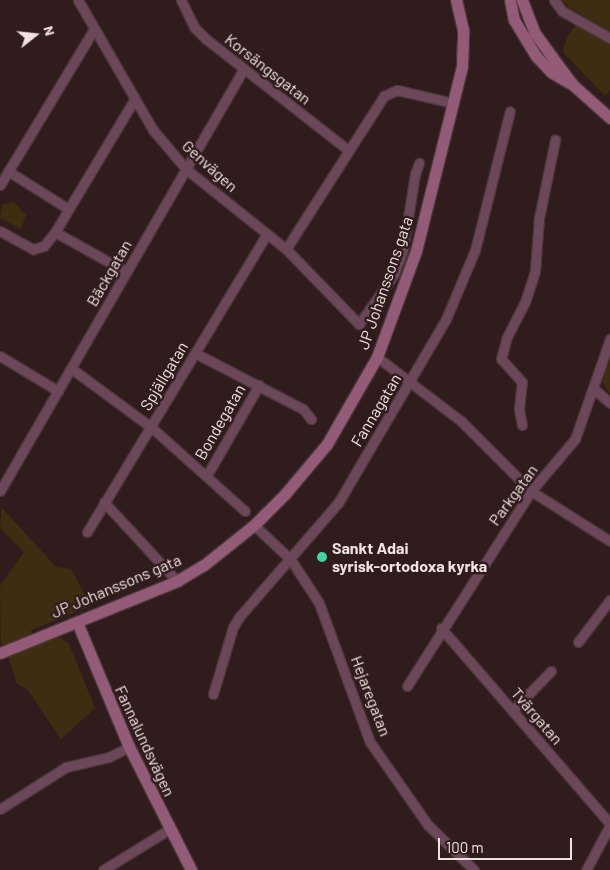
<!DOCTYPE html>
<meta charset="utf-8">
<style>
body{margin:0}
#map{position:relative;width:610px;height:870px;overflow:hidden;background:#301c1c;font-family:Barlow,sans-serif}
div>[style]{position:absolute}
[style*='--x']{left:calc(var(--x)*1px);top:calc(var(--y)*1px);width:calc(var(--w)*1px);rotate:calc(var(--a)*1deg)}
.green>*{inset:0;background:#3f2d11}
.roads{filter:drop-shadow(1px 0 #4b3838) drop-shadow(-1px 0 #4b3838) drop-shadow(0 1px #4b3838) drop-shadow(0 -1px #4b3838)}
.street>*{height:9px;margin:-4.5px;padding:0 4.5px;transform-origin:4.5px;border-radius:4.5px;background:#6b4759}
.secondary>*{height:11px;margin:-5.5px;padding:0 5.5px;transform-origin:5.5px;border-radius:5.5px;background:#935b77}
.dots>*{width:14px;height:14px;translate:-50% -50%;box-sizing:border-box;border:2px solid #301c1c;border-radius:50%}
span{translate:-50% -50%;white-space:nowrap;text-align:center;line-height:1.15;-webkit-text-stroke:5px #301c1c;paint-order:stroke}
.street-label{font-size:16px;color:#f0e2e1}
.poi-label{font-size:16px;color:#f0e2e1;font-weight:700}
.left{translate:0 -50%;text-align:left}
.north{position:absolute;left:10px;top:10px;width:50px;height:50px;-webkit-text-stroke:4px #301c1c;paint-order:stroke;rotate:74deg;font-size:14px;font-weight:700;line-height:20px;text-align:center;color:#f0e2e1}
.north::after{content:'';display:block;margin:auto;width:18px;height:22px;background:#f0e2e1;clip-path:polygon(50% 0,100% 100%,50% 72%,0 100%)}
.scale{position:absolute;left:438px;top:838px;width:134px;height:22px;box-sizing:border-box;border:2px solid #f0e2e1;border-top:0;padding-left:6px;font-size:15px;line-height:18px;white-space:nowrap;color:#f0e2e1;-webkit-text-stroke:4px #301c1c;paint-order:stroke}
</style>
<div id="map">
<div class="green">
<div style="clip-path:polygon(561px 0,610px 0,610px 32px,569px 7px)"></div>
<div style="clip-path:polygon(577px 24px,610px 43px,610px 90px,605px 96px,563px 52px,567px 37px)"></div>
<div style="clip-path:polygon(14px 202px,26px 215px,21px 229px,0 218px,2px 205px)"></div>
<div style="clip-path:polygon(610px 360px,610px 394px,602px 382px)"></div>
<div style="clip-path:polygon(2px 508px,56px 567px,71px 569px,91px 606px,31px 630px,32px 634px,1px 646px,0 586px,24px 552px,0 528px)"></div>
<div style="clip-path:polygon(57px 635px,69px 644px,95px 708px,61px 739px,27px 689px,17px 684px,8px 655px)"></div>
</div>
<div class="roads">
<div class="street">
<div style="--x:78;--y:0;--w:150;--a:60"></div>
<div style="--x:153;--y:130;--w:51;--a:49.8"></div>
<div style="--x:186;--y:169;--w:128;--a:38.7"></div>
<div style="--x:286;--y:249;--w:105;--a:45.8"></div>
<div style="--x:359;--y:324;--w:61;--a:-55"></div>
<div style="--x:394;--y:274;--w:27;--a:-70"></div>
<div style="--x:403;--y:249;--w:76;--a:-80.9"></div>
<div style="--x:415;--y:174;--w:12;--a:-70"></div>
<div style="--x:181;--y:0;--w:30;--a:64"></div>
<div style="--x:194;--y:27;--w:17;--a:45"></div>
<div style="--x:206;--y:39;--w:180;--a:38"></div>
<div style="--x:554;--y:0;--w:14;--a:54"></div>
<div style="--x:562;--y:11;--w:55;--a:29.4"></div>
<div style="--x:8;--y:171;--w:70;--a:32.1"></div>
<div style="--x:0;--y:185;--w:182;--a:-58.9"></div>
<div style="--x:0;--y:231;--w:38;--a:29"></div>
<div style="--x:33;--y:249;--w:11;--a:-15"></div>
<div style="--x:44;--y:246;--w:18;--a:-52"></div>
<div style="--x:55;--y:232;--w:82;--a:29.1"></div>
<div style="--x:55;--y:232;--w:154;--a:-59.1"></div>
<div style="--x:286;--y:249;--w:182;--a:-57.4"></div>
<div style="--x:384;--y:96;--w:14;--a:-25"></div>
<div style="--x:397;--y:90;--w:57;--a:13.1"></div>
<div style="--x:195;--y:353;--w:122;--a:27.4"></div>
<div style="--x:303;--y:409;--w:13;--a:51"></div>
<div style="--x:0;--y:356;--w:68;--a:31.1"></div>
<div style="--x:377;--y:357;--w:106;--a:37.3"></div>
<div style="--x:461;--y:421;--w:99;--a:45"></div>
<div style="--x:531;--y:491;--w:93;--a:32.3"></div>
<div style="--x:72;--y:369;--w:98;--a:36.3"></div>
<div style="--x:151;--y:427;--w:126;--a:41.8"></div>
<div style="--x:594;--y:389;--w:21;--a:41"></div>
<div style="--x:522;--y:425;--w:16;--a:-101"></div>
<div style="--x:519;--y:409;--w:27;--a:-84"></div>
<div style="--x:522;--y:382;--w:31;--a:-132"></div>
<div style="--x:501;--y:359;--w:23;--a:-75"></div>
<div style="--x:507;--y:337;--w:39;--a:-63"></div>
<div style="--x:525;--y:302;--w:33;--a:-72"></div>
<div style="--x:535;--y:271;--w:53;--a:-85.7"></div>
<div style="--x:539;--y:218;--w:80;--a:-78.4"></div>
<div style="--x:207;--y:475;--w:104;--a:-60"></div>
<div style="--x:0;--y:491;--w:486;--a:-60"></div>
<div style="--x:104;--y:502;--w:108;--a:47.3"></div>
<div style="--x:254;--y:525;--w:51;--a:43.4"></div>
<div style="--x:291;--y:560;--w:51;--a:56.9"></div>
<div style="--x:319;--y:603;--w:148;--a:69.9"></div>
<div style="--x:370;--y:742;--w:101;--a:55.1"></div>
<div style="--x:428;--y:825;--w:64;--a:44.4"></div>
<div style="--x:87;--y:532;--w:348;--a:-58.9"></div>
<div style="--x:441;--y:628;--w:259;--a:49.2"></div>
<div style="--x:578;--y:642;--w:53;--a:-52.7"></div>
<div style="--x:407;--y:686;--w:231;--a:-57.5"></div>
<div style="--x:531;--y:491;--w:68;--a:-49.8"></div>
<div style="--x:575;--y:439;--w:106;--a:-70.7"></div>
<div style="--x:213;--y:694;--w:70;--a:-73.4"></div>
<div style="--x:233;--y:627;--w:13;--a:-58"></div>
<div style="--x:240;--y:616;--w:150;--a:-49.1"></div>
<div style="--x:338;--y:503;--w:213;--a:-59.6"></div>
<div style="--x:446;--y:319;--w:75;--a:-67.2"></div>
<div style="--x:475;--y:250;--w:143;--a:-75.9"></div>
<div style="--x:512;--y:711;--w:56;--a:-45.7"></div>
<div style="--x:0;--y:809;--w:78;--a:-32.5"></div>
<div style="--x:66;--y:767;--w:44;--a:-13.1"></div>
<div style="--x:109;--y:757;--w:22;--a:-27"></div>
<div style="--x:103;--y:870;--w:76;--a:-31.6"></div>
<div style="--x:586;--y:870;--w:51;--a:-61.9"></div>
</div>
<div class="secondary">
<div style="--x:510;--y:0;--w:20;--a:79"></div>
<div style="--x:514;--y:20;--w:42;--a:58.6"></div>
<div style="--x:536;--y:56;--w:22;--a:47"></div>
<div style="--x:551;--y:72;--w:21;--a:31"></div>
<div style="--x:522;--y:0;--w:34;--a:69"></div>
<div style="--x:534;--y:32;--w:31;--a:54"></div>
<div style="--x:552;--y:57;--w:35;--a:53"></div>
<div style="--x:573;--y:85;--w:50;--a:41.7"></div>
<div style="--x:77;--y:622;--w:135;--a:67.4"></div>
<div style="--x:129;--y:747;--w:138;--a:63.2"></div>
<div style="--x:0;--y:653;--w:191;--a:-22.1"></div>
<div style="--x:177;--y:581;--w:31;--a:-31"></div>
<div style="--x:204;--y:565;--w:64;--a:-38.7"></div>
<div style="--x:254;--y:525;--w:44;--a:-45"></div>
<div style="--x:285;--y:494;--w:65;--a:-50"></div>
<div style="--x:327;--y:444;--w:100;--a:-60.1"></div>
<div style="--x:377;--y:357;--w:113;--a:-69.8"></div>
<div style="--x:416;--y:251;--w:191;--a:-76"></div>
<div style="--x:462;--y:66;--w:36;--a:-88"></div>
<div style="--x:463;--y:30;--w:31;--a:-103"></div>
</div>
</div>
<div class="dots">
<div style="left:322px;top:557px;background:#41d4a1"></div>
</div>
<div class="street-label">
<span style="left:268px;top:69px;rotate:38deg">Korsängsgatan</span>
<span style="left:210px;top:166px;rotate:42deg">Genvägen</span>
<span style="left:109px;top:273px;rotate:-60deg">Bäckgatan</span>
<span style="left:385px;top:283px;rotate:-71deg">JP Johanssons gata</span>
<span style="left:164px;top:376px;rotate:-59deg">Spjällgatan</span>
<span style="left:376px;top:410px;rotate:-59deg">Fannagatan</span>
<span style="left:220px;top:422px;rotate:-60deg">Bondegatan</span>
<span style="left:513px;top:495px;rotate:-54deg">Parkgatan</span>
<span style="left:116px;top:586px;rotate:-23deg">JP Johanssons gata</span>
<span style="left:371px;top:696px;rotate:69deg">Hejaregatan</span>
<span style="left:537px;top:716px;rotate:49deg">Tvärgatan</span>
<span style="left:145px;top:741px;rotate:65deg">Fannalundsvägen</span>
</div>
<div class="poi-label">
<span class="left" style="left:332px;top:557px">Sankt Adai<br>syrisk-ortodoxa kyrka</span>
</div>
<div class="north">N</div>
<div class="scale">100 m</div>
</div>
